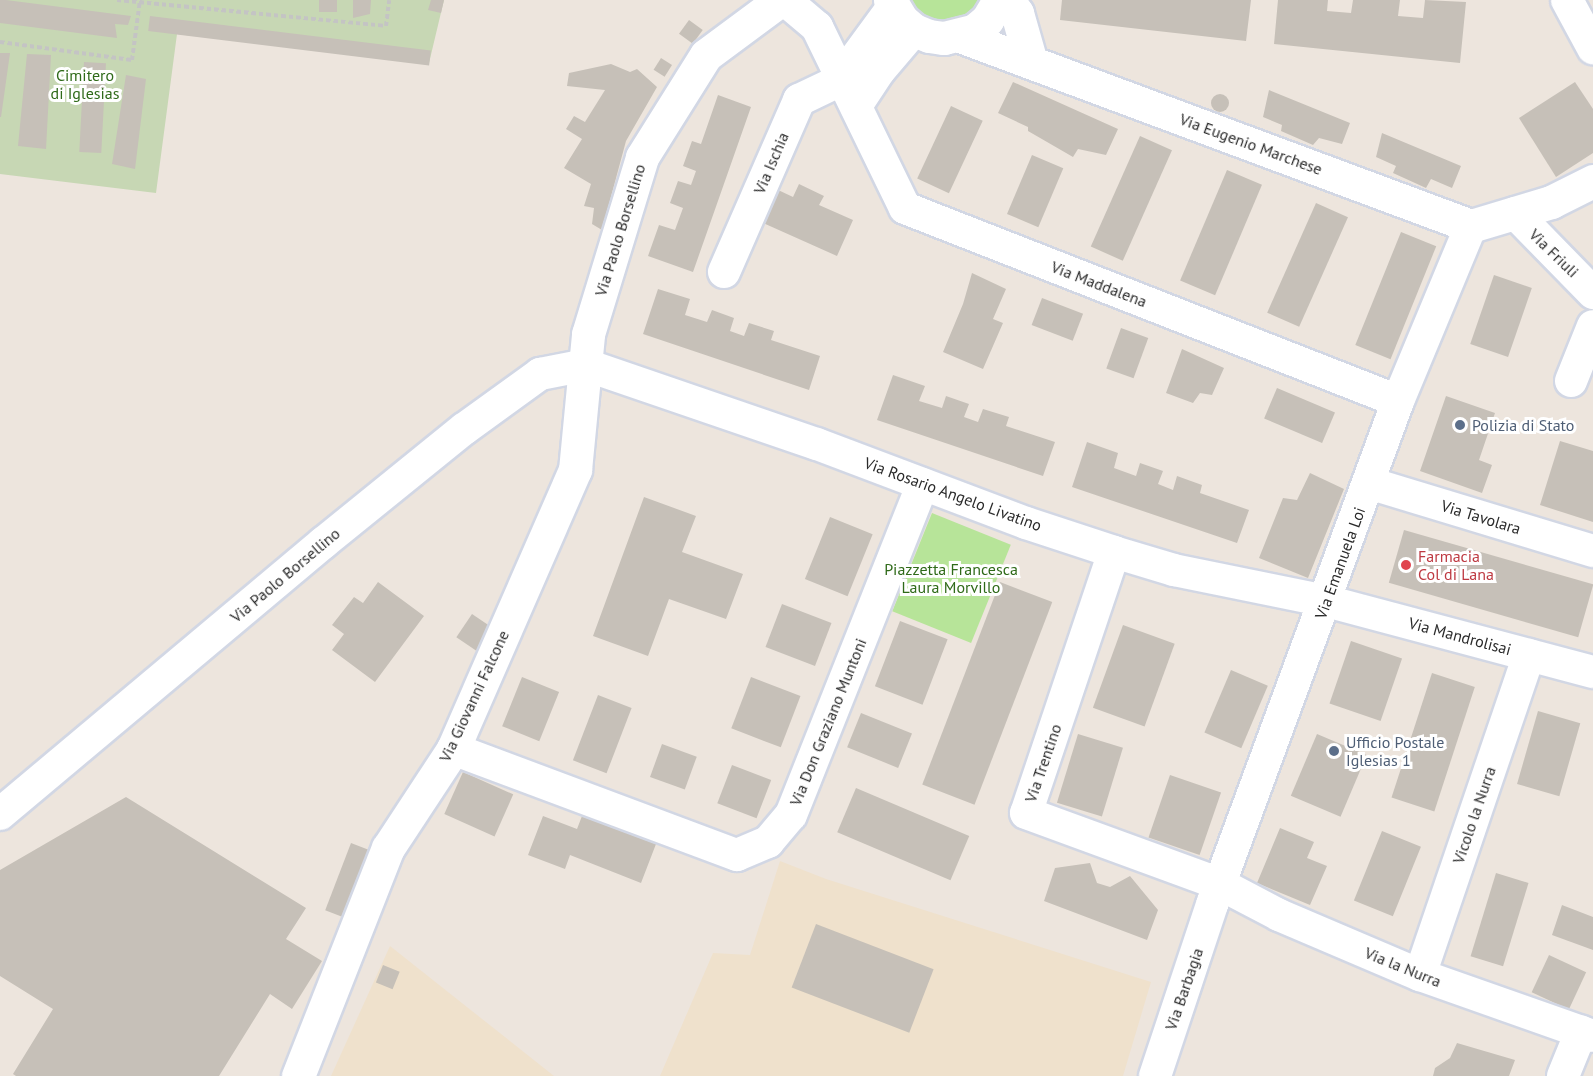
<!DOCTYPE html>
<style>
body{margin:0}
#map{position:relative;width:1593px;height:1076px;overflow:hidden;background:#ede5dd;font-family:"PT Sans",sans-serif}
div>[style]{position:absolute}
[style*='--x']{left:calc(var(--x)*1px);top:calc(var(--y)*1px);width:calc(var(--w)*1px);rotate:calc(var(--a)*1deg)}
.education>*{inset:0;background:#efe1cc}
.green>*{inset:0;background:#b7e499;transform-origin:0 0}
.cemetery>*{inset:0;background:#c7d7b4}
.building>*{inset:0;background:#c6c0b8;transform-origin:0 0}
.round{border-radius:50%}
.path>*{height:4px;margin-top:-2px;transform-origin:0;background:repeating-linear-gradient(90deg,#c4c4c4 0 4.5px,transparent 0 7.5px)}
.roads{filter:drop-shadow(2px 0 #d2d7e4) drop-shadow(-2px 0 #d2d7e4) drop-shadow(0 2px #d2d7e4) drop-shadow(0 -2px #d2d7e4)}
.street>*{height:32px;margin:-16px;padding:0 16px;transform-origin:16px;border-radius:16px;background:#fff}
.secondary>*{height:33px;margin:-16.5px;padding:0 16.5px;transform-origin:16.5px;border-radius:16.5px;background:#fff}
.dots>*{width:16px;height:16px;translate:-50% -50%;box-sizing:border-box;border:3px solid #fff;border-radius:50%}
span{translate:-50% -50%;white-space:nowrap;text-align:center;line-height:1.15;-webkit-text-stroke:6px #fff;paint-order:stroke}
.park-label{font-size:16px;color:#2f6a19}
.street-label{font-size:16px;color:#2b2b2b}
.service-label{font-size:16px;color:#4e5e75}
.left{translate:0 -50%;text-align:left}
.health-label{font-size:16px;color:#be3a42}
</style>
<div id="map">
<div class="education">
<div style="clip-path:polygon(780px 861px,826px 879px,1151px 982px,1123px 1076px,660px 1076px,713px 953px,750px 955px)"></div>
<div style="clip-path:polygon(390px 946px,554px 1076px,331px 1076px)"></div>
</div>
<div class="green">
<div style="clip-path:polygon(906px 0,982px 0,973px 12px,962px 19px,936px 22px,923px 18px)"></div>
<div style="left:932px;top:513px;width:85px;height:106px;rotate:22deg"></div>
</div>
<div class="cemetery">
<div style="clip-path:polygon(0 0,444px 0,429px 63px,177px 34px,156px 193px,0 174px)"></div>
</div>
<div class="building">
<div style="clip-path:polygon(0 0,6px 0,131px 16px,128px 25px,115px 24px,117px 38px,0 23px)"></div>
<div style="left:319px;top:0;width:18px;height:12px"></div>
<div style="clip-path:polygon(353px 0,371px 0,370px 14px,353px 18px)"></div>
<div style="clip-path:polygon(431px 0,444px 0,441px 13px,428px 10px)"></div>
<div style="clip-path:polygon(1062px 0,1251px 0,1246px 41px,1060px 20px)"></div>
<div style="clip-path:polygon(1278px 0,1328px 0,1327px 11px,1351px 13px,1353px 0,1400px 0,1398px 16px,1423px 18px,1425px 0,1466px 2px,1460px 63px,1274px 44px)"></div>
<div style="left:150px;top:16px;width:283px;height:15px;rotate:7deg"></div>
<div style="left:689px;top:20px;width:17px;height:17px;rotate:36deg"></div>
<div style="clip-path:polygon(0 53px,10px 53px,1px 117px,0 117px)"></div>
<div style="clip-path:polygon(27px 54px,51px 55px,46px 149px,18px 146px)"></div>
<div style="left:661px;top:58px;width:13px;height:14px;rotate:32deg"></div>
<div style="left:84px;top:62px;width:22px;height:90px;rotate:3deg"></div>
<div style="clip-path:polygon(611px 64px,630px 72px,637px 69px,657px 87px,626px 141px,602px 230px,592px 224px,594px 208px,584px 206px,591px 184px,564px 168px,582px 139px,566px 129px,574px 116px,585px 122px,605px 90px,567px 86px,569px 73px)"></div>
<div style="clip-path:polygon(126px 75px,146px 79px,135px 169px,112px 164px)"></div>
<div style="clip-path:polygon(1013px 82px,1118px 129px,1106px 155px,1078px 149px,1073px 157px,1028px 131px,1028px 127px,998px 113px)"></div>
<div style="clip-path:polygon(1575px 82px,1593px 109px,1593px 153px,1556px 177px,1519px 118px)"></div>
<div style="clip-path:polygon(1269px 90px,1350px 123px,1342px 144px,1319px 138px,1313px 145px,1281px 131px,1282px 125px,1263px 117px)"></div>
<div class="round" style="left:1211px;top:94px;width:18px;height:18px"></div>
<div style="clip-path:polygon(718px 95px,751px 107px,693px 272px,648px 256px,659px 225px,675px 230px,683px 208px,670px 203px,678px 181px,691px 185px,696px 171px,683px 166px,692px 141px,701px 144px)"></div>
<div style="left:951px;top:106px;width:35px;height:80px;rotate:25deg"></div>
<div style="clip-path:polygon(1382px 133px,1461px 166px,1452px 188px,1431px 179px,1426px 188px,1393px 173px,1396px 166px,1376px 157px)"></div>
<div style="left:1140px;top:136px;width:35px;height:121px;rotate:24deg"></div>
<div style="left:1032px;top:155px;width:34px;height:64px;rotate:23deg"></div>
<div style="left:1227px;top:170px;width:38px;height:120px;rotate:23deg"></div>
<div style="clip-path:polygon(799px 184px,824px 196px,819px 205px,853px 220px,837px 256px,761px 222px,776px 189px,793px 197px)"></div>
<div style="left:1316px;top:203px;width:35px;height:120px;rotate:24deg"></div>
<div style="left:1401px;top:232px;width:38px;height:122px;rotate:22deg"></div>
<div style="clip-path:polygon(972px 273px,1006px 289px,993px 319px,1003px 323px,983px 369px,943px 352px,963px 304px)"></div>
<div style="left:1494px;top:275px;width:40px;height:73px;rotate:19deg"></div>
<div style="clip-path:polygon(658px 289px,690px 299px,685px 315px,707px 322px,712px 310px,734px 318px,730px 331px,744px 336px,749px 323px,774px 331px,771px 340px,820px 356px,809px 390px,643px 334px)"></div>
<div style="left:1042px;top:298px;width:44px;height:29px;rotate:21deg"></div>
<div style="left:1121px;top:328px;width:29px;height:43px;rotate:20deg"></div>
<div style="clip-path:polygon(1182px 349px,1224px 368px,1212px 395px,1200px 393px,1193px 403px,1166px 393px)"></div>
<div style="clip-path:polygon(893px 375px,925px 386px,919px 401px,942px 408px,946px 396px,969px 404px,964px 417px,978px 422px,983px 409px,1009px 417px,1006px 426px,1055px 442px,1043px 476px,877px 420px)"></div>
<div style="left:1277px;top:388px;width:63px;height:33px;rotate:23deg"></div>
<div style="clip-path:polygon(1446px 396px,1495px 413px,1479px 460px,1492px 465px,1482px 493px,1420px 471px)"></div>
<div style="clip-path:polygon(1560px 441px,1593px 451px,1593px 522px,1540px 505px)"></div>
<div style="clip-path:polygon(1087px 442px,1118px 453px,1114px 468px,1136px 476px,1140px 463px,1163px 471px,1158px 484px,1173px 490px,1177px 476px,1202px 485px,1200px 493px,1249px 510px,1237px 543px,1072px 487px)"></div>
<div style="clip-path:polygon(1310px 473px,1344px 489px,1308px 578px,1259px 558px,1283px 498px,1297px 500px)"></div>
<div style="clip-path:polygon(644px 497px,696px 516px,682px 552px,743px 574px,726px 619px,669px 599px,648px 656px,593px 636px)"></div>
<div style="left:830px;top:517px;width:46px;height:67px;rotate:22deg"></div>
<div style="left:1404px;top:530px;width:197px;height:55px;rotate:16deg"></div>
<div style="clip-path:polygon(378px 582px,424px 616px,375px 682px,332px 650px,344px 634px,332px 625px,354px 597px,363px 603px)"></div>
<div style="left:1000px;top:582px;width:56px;height:217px;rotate:21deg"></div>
<div style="left:782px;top:604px;width:53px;height:46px;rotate:21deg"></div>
<div style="left:472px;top:614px;width:25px;height:28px;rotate:34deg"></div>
<div style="left:900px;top:621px;width:51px;height:70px;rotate:21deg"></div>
<div style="left:1123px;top:625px;width:55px;height:88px;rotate:20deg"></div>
<div style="left:1351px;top:641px;width:54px;height:66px;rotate:19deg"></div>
<div style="left:1231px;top:670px;width:40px;height:68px;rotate:23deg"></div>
<div style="left:1432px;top:673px;width:45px;height:131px;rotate:18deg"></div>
<div style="left:522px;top:677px;width:40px;height:53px;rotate:22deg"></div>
<div style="left:751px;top:677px;width:53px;height:55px;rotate:21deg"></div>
<div style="left:598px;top:695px;width:36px;height:70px;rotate:21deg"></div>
<div style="left:1538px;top:711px;width:44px;height:76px;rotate:16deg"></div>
<div style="left:861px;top:713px;width:55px;height:37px;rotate:22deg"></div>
<div style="left:1078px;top:734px;width:47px;height:72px;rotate:17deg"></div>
<div style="left:1317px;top:734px;width:54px;height:67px;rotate:23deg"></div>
<div style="left:662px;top:744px;width:37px;height:35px;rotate:20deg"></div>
<div style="left:732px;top:765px;width:42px;height:41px;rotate:21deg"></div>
<div style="left:463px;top:772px;width:55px;height:46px;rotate:24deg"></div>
<div style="left:1170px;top:775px;width:54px;height:66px;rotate:19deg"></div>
<div style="left:856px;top:788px;width:123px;height:48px;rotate:23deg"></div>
<div style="clip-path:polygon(126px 797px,306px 908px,286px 939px,322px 961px,292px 1009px,270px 994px,219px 1076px,16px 1076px,13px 1074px,53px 1009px,0 976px,0 870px)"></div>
<div style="clip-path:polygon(543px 816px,577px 829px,582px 816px,656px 844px,641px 883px,570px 855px,565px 869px,528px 855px)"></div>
<div style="clip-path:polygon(1280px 828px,1314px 842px,1307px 858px,1327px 866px,1310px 905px,1257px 883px)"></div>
<div style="left:1382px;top:831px;width:42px;height:75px;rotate:22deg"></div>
<div style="left:351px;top:843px;width:25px;height:72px;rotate:21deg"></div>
<div style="clip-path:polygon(1090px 863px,1097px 883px,1110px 887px,1130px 876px,1158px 910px,1147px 940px,1044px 901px,1055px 868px)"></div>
<div style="left:1496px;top:873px;width:34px;height:87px;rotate:17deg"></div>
<div style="clip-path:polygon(1562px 905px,1593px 917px,1593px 950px,1552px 935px)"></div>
<div style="left:816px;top:924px;width:126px;height:68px;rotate:21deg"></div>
<div style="left:1549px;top:955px;width:41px;height:41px;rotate:25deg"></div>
<div style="left:383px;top:965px;width:18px;height:19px;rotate:22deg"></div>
<div style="clip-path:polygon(1457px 1043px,1515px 1060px,1509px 1076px,1433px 1076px,1435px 1068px,1450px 1058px)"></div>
</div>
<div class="path">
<div style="--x:117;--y:0;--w:270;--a:5.5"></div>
<div style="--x:386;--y:26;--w:26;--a:-83"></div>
<div style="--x:0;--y:42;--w:133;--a:7.8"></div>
<div style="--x:132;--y:60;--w:61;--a:-82.4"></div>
</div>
<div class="roads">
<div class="street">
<div style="--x:785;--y:0;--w:42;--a:40.2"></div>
<div style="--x:817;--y:27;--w:201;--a:64.1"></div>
<div style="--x:905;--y:208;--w:529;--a:21.38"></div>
<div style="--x:1567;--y:0;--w:55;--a:61.6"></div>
<div style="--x:856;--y:99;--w:39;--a:-93"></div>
<div style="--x:854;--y:60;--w:66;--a:-53.7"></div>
<div style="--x:856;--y:106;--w:42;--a:-56.7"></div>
<div style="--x:879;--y:71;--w:54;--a:-49.5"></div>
<div style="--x:1515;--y:213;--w:112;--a:45.7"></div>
<div style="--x:724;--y:272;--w:188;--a:-66.4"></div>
<div style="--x:799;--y:100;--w:49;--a:-25.5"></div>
<div style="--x:1571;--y:381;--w:59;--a:-68.2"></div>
<div style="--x:1369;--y:483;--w:234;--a:16.9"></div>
<div style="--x:1114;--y:552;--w:275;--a:108.6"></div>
<div style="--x:1026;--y:813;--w:207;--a:20.1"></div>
<div style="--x:1220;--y:884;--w:67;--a:27.7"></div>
<div style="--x:1279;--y:915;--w:153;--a:23.1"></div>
<div style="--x:1420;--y:975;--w:183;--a:19.4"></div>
<div style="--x:453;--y:749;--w:303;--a:20.5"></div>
<div style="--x:737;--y:855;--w:34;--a:-23"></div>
<div style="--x:768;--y:842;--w:35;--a:-50"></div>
<div style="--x:791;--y:815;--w:356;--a:-68.3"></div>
<div style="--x:0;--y:814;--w:422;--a:-40"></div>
<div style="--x:323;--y:543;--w:181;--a:-39"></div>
<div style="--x:464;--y:429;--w:94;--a:-35.9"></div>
<div style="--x:540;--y:374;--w:47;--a:-11.1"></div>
<div style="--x:586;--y:365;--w:244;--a:18.9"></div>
<div style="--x:817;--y:444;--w:223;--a:20.7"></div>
<div style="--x:1026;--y:523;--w:93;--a:18.2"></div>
<div style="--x:1114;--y:552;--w:63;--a:16.7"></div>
<div style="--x:1174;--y:570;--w:155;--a:11.5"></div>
<div style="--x:1326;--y:601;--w:276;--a:14.9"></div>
<div style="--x:1420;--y:975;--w:338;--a:-71.2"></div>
<div style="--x:1155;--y:1076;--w:183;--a:-71.6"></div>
<div style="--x:1213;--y:902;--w:534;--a:-69.73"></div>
<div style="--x:1398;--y:401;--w:190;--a:-67.4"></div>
<div style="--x:1563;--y:1076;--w:48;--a:-67.8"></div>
</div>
<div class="secondary">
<div style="--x:890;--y:0;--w:23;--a:59"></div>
<div style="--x:902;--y:20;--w:16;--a:40"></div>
<div style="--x:914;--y:30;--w:16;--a:22"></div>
<div style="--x:929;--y:36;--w:15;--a:8"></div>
<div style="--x:944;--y:38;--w:32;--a:-14"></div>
<div style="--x:975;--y:30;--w:16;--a:-40"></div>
<div style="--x:987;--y:20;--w:23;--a:-59"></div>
<div style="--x:1008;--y:0;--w:16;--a:55"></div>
<div style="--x:1017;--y:13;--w:51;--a:74.1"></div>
<div style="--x:960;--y:36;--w:545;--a:20.4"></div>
<div style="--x:1471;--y:226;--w:84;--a:-16.7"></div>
<div style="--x:1551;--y:202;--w:47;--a:-26.6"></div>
<div style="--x:298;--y:1076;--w:245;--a:-68.5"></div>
<div style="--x:388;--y:848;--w:118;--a:-56.7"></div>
<div style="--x:453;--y:749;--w:305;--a:-66.4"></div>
<div style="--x:575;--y:470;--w:137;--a:-84.5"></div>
<div style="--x:588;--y:334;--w:185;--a:-73"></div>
<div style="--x:642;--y:157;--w:120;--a:-57.9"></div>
<div style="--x:706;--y:55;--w:92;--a:-36.6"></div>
</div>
</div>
<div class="dots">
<div style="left:1460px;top:425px;background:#5c6f8a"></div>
<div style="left:1406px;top:565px;background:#e0444e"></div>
<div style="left:1334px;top:751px;background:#5c6f8a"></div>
</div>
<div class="park-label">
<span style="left:85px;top:84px">Cimitero<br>di Iglesias</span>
<span style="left:951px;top:578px">Piazzetta Francesca<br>Laura Morvillo</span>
</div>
<div class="street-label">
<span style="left:1251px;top:144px;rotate:20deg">Via Eugenio Marchese</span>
<span style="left:771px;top:163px;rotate:-67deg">Via Ischia</span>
<span style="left:620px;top:230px;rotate:-73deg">Via Paolo Borsellino</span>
<span style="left:1554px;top:253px;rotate:44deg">Via Friuli</span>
<span style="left:1099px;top:284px;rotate:21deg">Via Maddalena</span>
<span style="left:953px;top:494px;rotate:20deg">Via Rosario Angelo Livatino</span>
<span style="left:1481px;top:517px;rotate:17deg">Via Tavolara</span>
<span style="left:1340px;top:563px;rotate:-70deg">Via Emanuela Loi</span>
<span style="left:285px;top:575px;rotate:-40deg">Via Paolo Borsellino</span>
<span style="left:1460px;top:636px;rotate:15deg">Via Mandrolisai</span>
<span style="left:474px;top:696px;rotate:-65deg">Via Giovanni Falcone</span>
<span style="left:828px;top:722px;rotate:-68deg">Via Don Graziano Muntoni</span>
<span style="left:1043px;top:763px;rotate:-71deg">Via Trentino</span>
<span style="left:1474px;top:815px;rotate:-71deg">Vicolo la Nurra</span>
<span style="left:1403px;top:967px;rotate:22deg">Via la Nurra</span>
<span style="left:1184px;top:989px;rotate:-71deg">Via Barbagia</span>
</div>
<div class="service-label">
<span class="left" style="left:1472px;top:425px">Polizia di Stato</span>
<span class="left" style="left:1346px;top:751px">Ufficio Postale<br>Iglesias 1</span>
</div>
<div class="health-label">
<span class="left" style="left:1418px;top:565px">Farmacia<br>Col di Lana</span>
</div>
</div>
